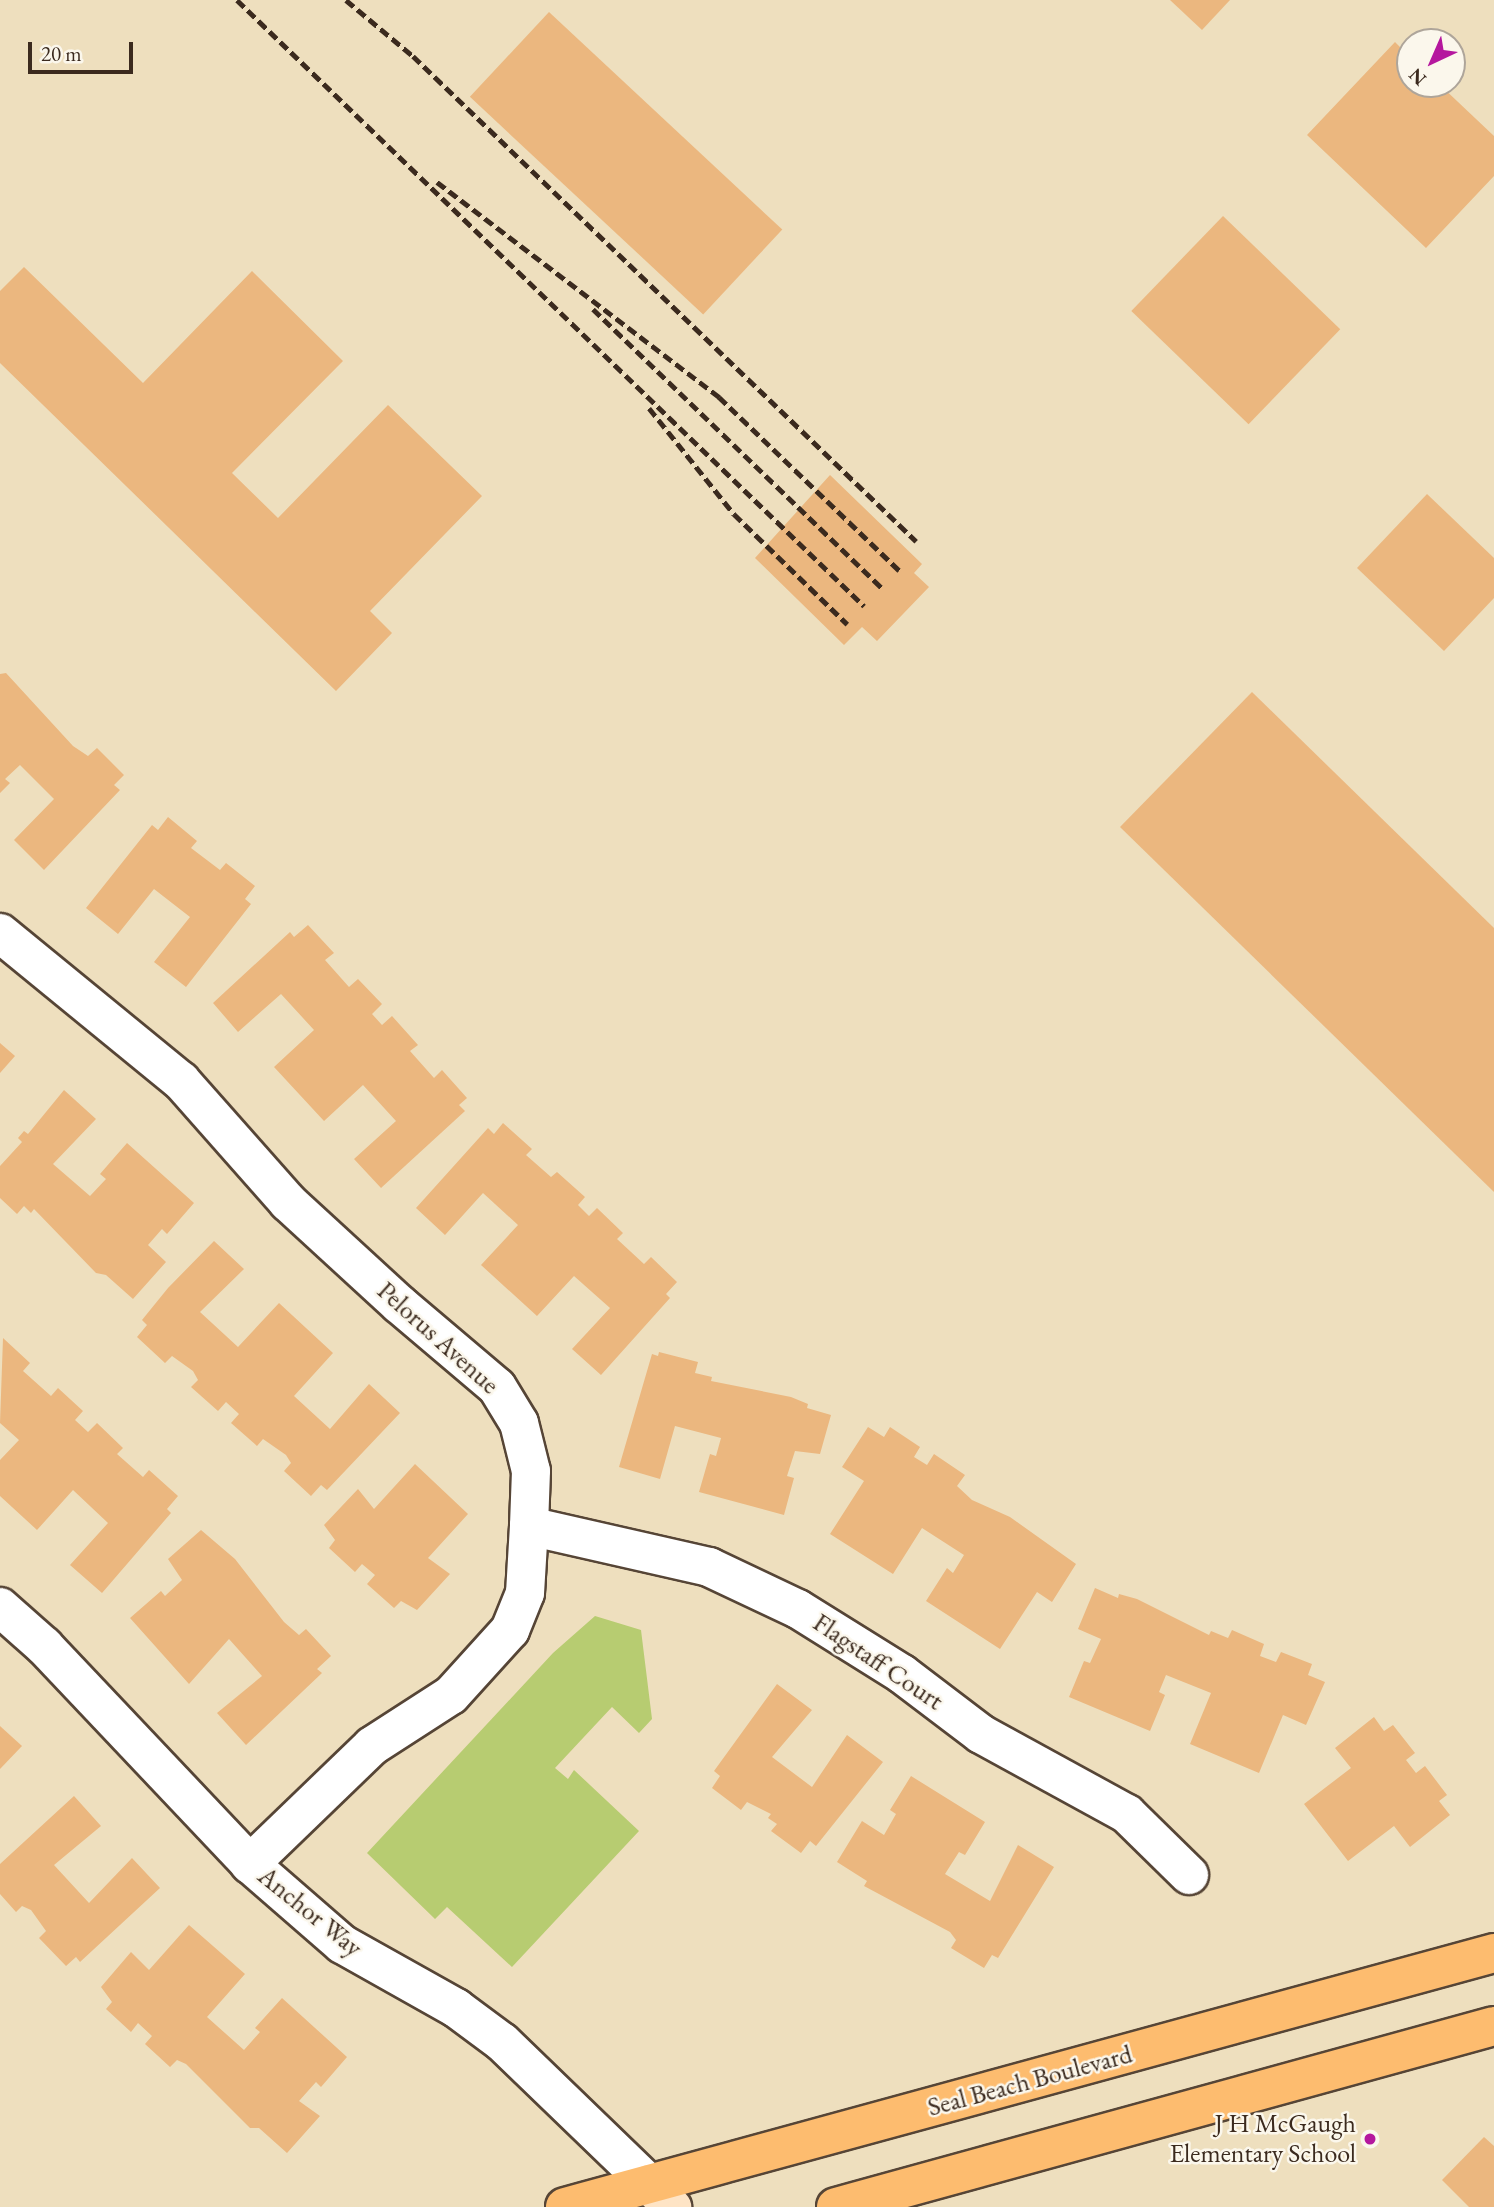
<!DOCTYPE html>
<style>
body{margin:0}
#map{position:relative;width:1494px;height:2207px;overflow:hidden;background:#eedfbe;font-family:"EB Garamond",serif}
div>[style]{position:absolute}
[style*='--x']{left:calc(var(--x)*1px);top:calc(var(--y)*1px);width:calc(var(--w)*1px);rotate:calc(var(--a)*1deg)}
.green>*{inset:0;background:#b7cc71}
.building>*{inset:0;background:#ebb77f;transform-origin:0 0}
.roads{filter:drop-shadow(2px 0 #564536) drop-shadow(-2px 0 #564536) drop-shadow(0 2px #564536) drop-shadow(0 -2px #564536)}
.street>*{height:38px;margin:-19px;padding:0 19px;transform-origin:19px;border-radius:19px;background:#fff}
.secondary>*{height:38px;margin:-19px;padding:0 19px;transform-origin:19px;border-radius:19px;background:#fee4c5}
.primary>*{height:38px;margin:-19px;padding:0 19px;transform-origin:19px;border-radius:19px;background:#fdbc6f}
.rail>*{height:5px;margin-top:-2.5px;transform-origin:0;background:repeating-linear-gradient(90deg,#3b2a1e 0 10px,transparent 0 15px)}
.dots>*{width:19px;height:19px;translate:-50% -50%;box-sizing:border-box;border:4px solid #fbf7ec;border-radius:50%}
span{translate:-50% -50%;white-space:nowrap;text-align:center;line-height:1.15;-webkit-text-stroke:5px #fbf7ec;paint-order:stroke}
.street-label{font-size:26px;color:#3b2a1e}
.poi-label{font-size:26px;color:#3b2a1e}
.right{translate:-100% -50%;text-align:right}
.north{position:absolute;left:1396px;top:28px;width:70px;height:70px;box-sizing:border-box;background:#fbf7ec;border:2px solid #aea59a;border-radius:50%;rotate:224deg;font-size:19px;font-weight:700;line-height:28px;text-align:center;color:#3b2a1e}
.north::after{content:'';display:block;margin:auto;width:24px;height:32px;background:#b5179e;clip-path:polygon(50% 0,100% 100%,50% 72%,0 100%)}
.scale{position:absolute;left:28px;top:42px;width:105px;height:32px;box-sizing:border-box;border:4px solid #3b2a1e;border-top:0;padding-left:9px;font-size:21px;line-height:24px;white-space:nowrap;color:#3b2a1e;-webkit-text-stroke:5px #fbf7ec;paint-order:stroke}
</style>
<div id="map">
<div class="green">
<div style="clip-path:polygon(595px 1616px,641px 1630px,652px 1719px,639px 1733px,612px 1707px,555px 1768px,568px 1779px,574px 1770px,639px 1831px,512px 1967px,447px 1907px,435px 1919px,367px 1853px,553px 1653px)"></div>
</div>
<div class="building">
<div style="clip-path:polygon(1170px 0,1230px 0,1202px 30px)"></div>
<div style="left:549px;top:12px;width:319px;height:116px;rotate:43deg"></div>
<div style="clip-path:polygon(1395px 42px,1410px 57px,1410px 84px,1439px 84px,1494px 136px,1494px 176px,1426px 248px,1307px 135px)"></div>
<div style="left:1223px;top:216px;width:163px;height:132px;rotate:44deg"></div>
<div style="clip-path:polygon(24px 267px,143px 383px,252px 271px,343px 361px,232px 473px,278px 518px,388px 405px,482px 496px,370px 611px,392px 633px,336px 691px,0 363px,0 291px)"></div>
<div style="clip-path:polygon(830px 475px,922px 564px,914px 573px,929px 587px,877px 641px,862px 627px,844px 645px,755px 558px)"></div>
<div style="clip-path:polygon(1427px 494px,1494px 558px,1494px 598px,1444px 651px,1357px 568px)"></div>
<div style="clip-path:polygon(6px 673px,73px 746px,88px 756px,97px 748px,124px 775px,114px 785px,120px 790px,44px 870px,14px 840px,54px 799px,20px 765px,5px 779px,10px 783px,0 793px,0 674px)"></div>
<div style="clip-path:polygon(1252px 692px,1494px 928px,1494px 1192px,1120px 827px)"></div>
<div style="clip-path:polygon(168px 817px,197px 841px,191px 848px,220px 870px,226px 863px,255px 886px,245px 899px,251px 904px,186px 987px,154px 962px,190px 917px,154px 889px,118px 934px,86px 908px,152px 825px,158px 830px)"></div>
<div style="clip-path:polygon(308px 925px,334px 953px,325px 960px,349px 987px,358px 979px,382px 1004px,372px 1014px,382px 1025px,392px 1016px,418px 1045px,410px 1051px,434px 1078px,442px 1070px,467px 1098px,459px 1105px,465px 1111px,381px 1188px,354px 1159px,396px 1121px,363px 1085px,324px 1121px,274px 1067px,314px 1030px,281px 994px,238px 1032px,213px 1003px,290px 932px,294px 937px)"></div>
<div style="clip-path:polygon(0 1043px,15px 1056px,0 1073px)"></div>
<div style="clip-path:polygon(64px 1090px,96px 1119px,53px 1164px,90px 1196px,106px 1179px,100px 1174px,127px 1143px,194px 1203px,167px 1234px,162px 1229px,148px 1245px,166px 1262px,133px 1299px,106px 1275px,96px 1273px,34px 1209px,31px 1213px,24px 1206px,17px 1214px,0 1198px,0 1166px,22px 1142px,18px 1138px,24px 1131px,28px 1134px)"></div>
<div style="clip-path:polygon(503px 1123px,532px 1149px,526px 1155px,551px 1177px,557px 1172px,585px 1197px,578px 1205px,589px 1216px,597px 1208px,623px 1233px,617px 1239px,644px 1264px,651px 1257px,677px 1282px,666px 1294px,670px 1298px,601px 1375px,572px 1349px,610px 1308px,574px 1276px,537px 1316px,481px 1265px,518px 1225px,483px 1193px,445px 1235px,416px 1208px,488px 1128px,494px 1134px)"></div>
<div style="clip-path:polygon(214px 1241px,244px 1269px,200px 1312px,238px 1347px,279px 1303px,333px 1353px,294px 1396px,330px 1429px,369px 1384px,400px 1413px,327px 1490px,321px 1485px,311px 1496px,284px 1471px,291px 1463px,286px 1455px,263px 1439px,257px 1446px,231px 1423px,239px 1414px,226px 1402px,218px 1411px,191px 1387px,198px 1380px,193px 1371px,172px 1356px,165px 1363px,137px 1337px,147px 1325px,142px 1320px,168px 1288px)"></div>
<div style="clip-path:polygon(3px 1338px,30px 1363px,23px 1371px,51px 1396px,58px 1388px,83px 1411px,75px 1420px,88px 1432px,97px 1423px,123px 1448px,117px 1454px,143px 1477px,149px 1470px,178px 1496px,167px 1509px,171px 1513px,102px 1593px,70px 1565px,108px 1523px,73px 1490px,37px 1530px,0 1496px,0 1460px,19px 1440px,0 1423px)"></div>
<div style="clip-path:polygon(659px 1352px,698px 1362px,695px 1373px,712px 1377px,711px 1381px,791px 1397px,808px 1404px,807px 1408px,831px 1415px,820px 1454px,795px 1451px,787px 1476px,794px 1478px,784px 1515px,699px 1492px,710px 1454px,716px 1456px,721px 1438px,675px 1426px,660px 1479px,619px 1467px,652px 1354px,658px 1356px)"></div>
<div style="clip-path:polygon(868px 1427px,884px 1437px,890px 1427px,920px 1447px,914px 1457px,927px 1465px,934px 1454px,965px 1475px,957px 1486px,972px 1500px,1010px 1517px,1076px 1564px,1052px 1602px,1037px 1592px,1000px 1649px,926px 1601px,947px 1568px,953px 1573px,964px 1555px,922px 1528px,893px 1574px,830px 1534px,864px 1481px,842px 1467px)"></div>
<div style="clip-path:polygon(415px 1464px,468px 1514px,428px 1558px,450px 1574px,417px 1610px,401px 1601px,394px 1608px,367px 1584px,375px 1575px,362px 1564px,355px 1572px,329px 1548px,335px 1540px,324px 1525px,358px 1489px,374px 1509px)"></div>
<div style="clip-path:polygon(201px 1530px,235px 1559px,284px 1622px,299px 1635px,306px 1629px,331px 1656px,317px 1669px,322px 1673px,246px 1745px,217px 1713px,262px 1676px,229px 1639px,189px 1684px,130px 1618px,161px 1591px,165px 1596px,182px 1580px,168px 1559px)"></div>
<div style="clip-path:polygon(1095px 1588px,1118px 1598px,1119px 1594px,1137px 1599px,1209px 1635px,1211px 1631px,1228px 1638px,1232px 1630px,1264px 1644px,1260px 1656px,1276px 1662px,1281px 1652px,1312px 1664px,1308px 1675px,1325px 1682px,1306px 1725px,1283px 1715px,1259px 1773px,1190px 1744px,1211px 1693px,1166px 1675px,1159px 1692px,1165px 1695px,1150px 1731px,1069px 1697px,1084px 1661px,1090px 1663px,1101px 1639px,1078px 1629px)"></div>
<div style="clip-path:polygon(777px 1684px,812px 1710px,772px 1757px,812px 1787px,847px 1735px,883px 1762px,816px 1846px,810px 1841px,801px 1853px,771px 1831px,777px 1824px,768px 1818px,771px 1814px,747px 1802px,741px 1810px,712px 1788px,720px 1776px,714px 1771px)"></div>
<div style="clip-path:polygon(1374px 1717px,1384px 1731px,1393px 1725px,1415px 1753px,1406px 1760px,1416px 1773px,1425px 1766px,1447px 1795px,1439px 1801px,1450px 1815px,1410px 1847px,1394px 1826px,1348px 1861px,1304px 1804px,1351px 1768px,1335px 1748px)"></div>
<div style="clip-path:polygon(0 1726px,22px 1746px,0 1769px)"></div>
<div style="clip-path:polygon(911px 1776px,985px 1822px,965px 1855px,959px 1852px,945px 1874px,990px 1901px,1018px 1845px,1054px 1867px,998px 1958px,992px 1955px,984px 1968px,951px 1948px,956px 1940px,950px 1932px,864px 1886px,867px 1881px,837px 1862px,862px 1821px,884px 1835px,896px 1814px,890px 1810px)"></div>
<div style="clip-path:polygon(74px 1796px,101px 1826px,54px 1865px,89px 1903px,132px 1858px,160px 1888px,80px 1962px,76px 1957px,66px 1966px,39px 1938px,46px 1931px,31px 1910px,22px 1906px,16px 1912px,0 1894px,0 1864px)"></div>
<div style="clip-path:polygon(189px 1925px,245px 1974px,207px 2017px,244px 2050px,260px 2032px,255px 2028px,282px 1998px,347px 2057px,321px 2087px,316px 2082px,299px 2101px,320px 2116px,287px 2153px,259px 2128px,250px 2128px,186px 2064px,177px 2060px,170px 2067px,145px 2044px,152px 2036px,138px 2023px,131px 2032px,106px 2009px,112px 2002px,101px 1987px,131px 1952px,149px 1970px)"></div>
<div style="clip-path:polygon(1484px 2137px,1494px 2146px,1494px 2207px,1469px 2207px,1442px 2180px)"></div>
</div>
<div class="roads">
<div class="street">
<div style="--x:0;--y:933;--w:234;--a:39.3"></div>
<div style="--x:181;--y:1081;--w:162;--a:48.5"></div>
<div style="--x:288;--y:1202;--w:151;--a:42.6"></div>
<div style="--x:399;--y:1304;--w:128;--a:40.3"></div>
<div style="--x:497;--y:1387;--w:42;--a:58.6"></div>
<div style="--x:519;--y:1423;--w:49;--a:76"></div>
<div style="--x:531;--y:1471;--w:55;--a:92.1"></div>
<div style="--x:529;--y:1526;--w:67;--a:93.4"></div>
<div style="--x:525;--y:1593;--w:40;--a:112"></div>
<div style="--x:510;--y:1630;--w:88;--a:132.2"></div>
<div style="--x:451;--y:1695;--w:94;--a:147.2"></div>
<div style="--x:372;--y:1746;--w:170;--a:136"></div>
<div style="--x:529;--y:1526;--w:185;--a:12.8"></div>
<div style="--x:709;--y:1567;--w:98;--a:25.3"></div>
<div style="--x:798;--y:1609;--w:123;--a:32"></div>
<div style="--x:902;--y:1674;--w:99;--a:37.2"></div>
<div style="--x:981;--y:1734;--w:166;--a:28.7"></div>
<div style="--x:1127;--y:1814;--w:87;--a:44.5"></div>
<div style="--x:0;--y:1607;--w:59;--a:41.6"></div>
<div style="--x:44;--y:1646;--w:300;--a:46.6"></div>
<div style="--x:250;--y:1864;--w:122;--a:41"></div>
<div style="--x:342;--y:1944;--w:131;--a:29.3"></div>
<div style="--x:456;--y:2008;--w:57;--a:36.5"></div>
<div style="--x:502;--y:2042;--w:204;--a:44"></div>
</div>
<div class="secondary">
<div style="--x:649;--y:2184;--w:33;--a:45"></div>
</div>
<div class="primary">
<div style="--x:565;--y:2207;--w:963;--a:-15.29"></div>
<div style="--x:836;--y:2207;--w:682;--a:-15.38"></div>
</div>
</div>
<div class="rail">
<div style="--x:237;--y:0;--w:872;--a:44.02"></div>
<div style="--x:346;--y:0;--w:87;--a:39.9"></div>
<div style="--x:413;--y:56;--w:699;--a:43.96"></div>
<div style="--x:437;--y:182;--w:355;--a:37.3"></div>
<div style="--x:719;--y:397;--w:250;--a:43.9"></div>
<div style="--x:593;--y:309;--w:402;--a:44"></div>
<div style="--x:649;--y:408;--w:136;--a:51.3"></div>
<div style="--x:734;--y:514;--w:158;--a:44.2"></div>
</div>
<div class="dots">
<div style="left:1370px;top:2139px;background:#b5179e"></div>
</div>
<div class="street-label">
<span style="left:438px;top:1338px;rotate:42deg">Pelorus Avenue</span>
<span style="left:878px;top:1662px;rotate:34deg">Flagstaff Court</span>
<span style="left:310px;top:1912px;rotate:39deg">Anchor Way</span>
<span style="left:1030px;top:2081px;rotate:-15deg">Seal Beach Boulevard</span>
</div>
<div class="poi-label">
<span class="right" style="left:1356px;top:2139px">J H McGaugh<br>Elementary School</span>
</div>
<div class="north">N</div>
<div class="scale">20 m</div>
</div>
